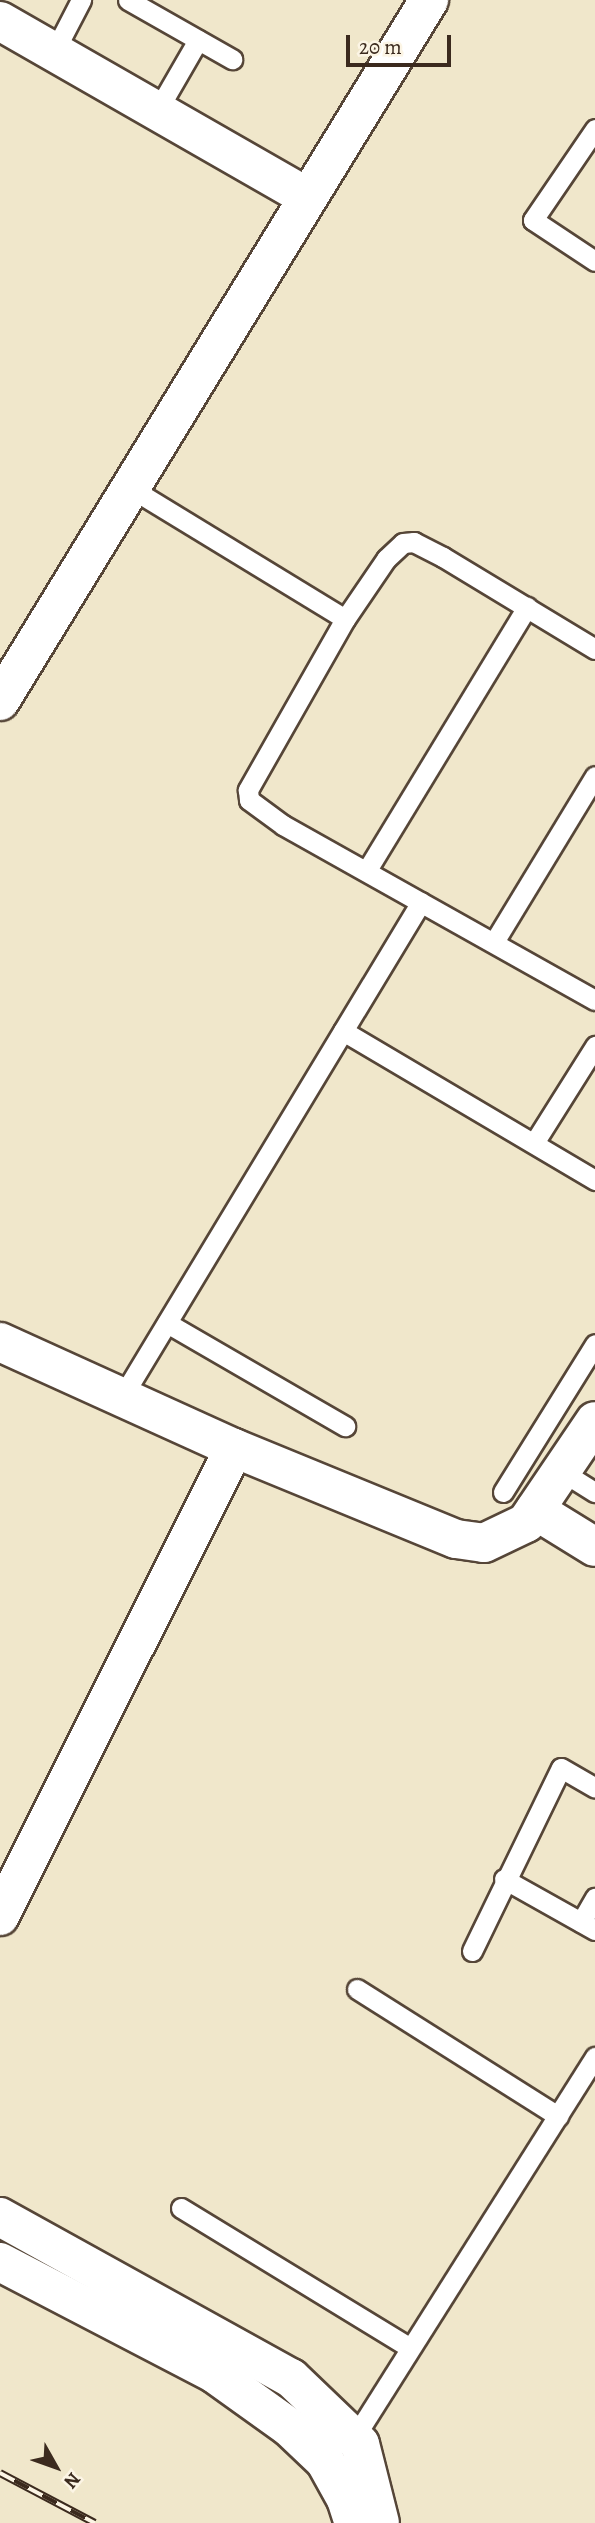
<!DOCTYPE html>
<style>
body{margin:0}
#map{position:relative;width:595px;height:2523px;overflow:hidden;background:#f0e7cb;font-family:Alegreya,serif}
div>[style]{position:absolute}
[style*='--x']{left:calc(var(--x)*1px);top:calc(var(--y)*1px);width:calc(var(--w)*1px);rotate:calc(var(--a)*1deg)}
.roads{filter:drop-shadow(2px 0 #564638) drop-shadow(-2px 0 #564638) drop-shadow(0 2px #564638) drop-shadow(0 -2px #564638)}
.lane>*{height:19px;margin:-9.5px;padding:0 9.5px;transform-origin:9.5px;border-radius:9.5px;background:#fff}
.street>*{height:38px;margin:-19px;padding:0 19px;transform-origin:19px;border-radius:19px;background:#fff}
.rail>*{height:8px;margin-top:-4px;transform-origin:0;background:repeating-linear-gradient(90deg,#fcf5e5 0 16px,#3b2a1e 0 32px);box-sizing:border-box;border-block:2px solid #3b2a1e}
span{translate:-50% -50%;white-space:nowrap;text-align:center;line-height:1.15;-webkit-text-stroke:6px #fcf5e5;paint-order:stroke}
.north{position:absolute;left:21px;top:2432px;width:70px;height:70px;-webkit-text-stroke:5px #fcf5e5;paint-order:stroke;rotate:130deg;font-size:19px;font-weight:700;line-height:28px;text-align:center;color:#3b2a1e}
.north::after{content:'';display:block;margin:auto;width:24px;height:32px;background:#3b2a1e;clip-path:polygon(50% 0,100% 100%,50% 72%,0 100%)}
.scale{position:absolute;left:346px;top:35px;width:105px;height:32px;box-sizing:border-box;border:4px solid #3b2a1e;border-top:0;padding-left:9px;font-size:21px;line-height:24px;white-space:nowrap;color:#3b2a1e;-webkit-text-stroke:5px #fcf5e5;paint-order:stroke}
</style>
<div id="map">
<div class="roads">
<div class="lane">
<div style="--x:128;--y:0;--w:120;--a:29.6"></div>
<div style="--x:54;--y:52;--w:59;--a:-62.6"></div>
<div style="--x:157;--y:111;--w:82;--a:-60"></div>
<div style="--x:595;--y:129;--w:110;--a:124.3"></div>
<div style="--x:533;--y:220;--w:74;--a:33.5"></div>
<div style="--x:129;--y:487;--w:253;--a:31.4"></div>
<div style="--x:595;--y:649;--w:178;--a:-148.8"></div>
<div style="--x:443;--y:557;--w:33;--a:-153"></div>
<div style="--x:414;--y:542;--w:11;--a:175"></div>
<div style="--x:403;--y:543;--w:23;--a:137"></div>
<div style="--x:386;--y:559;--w:73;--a:124.3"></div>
<div style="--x:345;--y:619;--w:197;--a:119.6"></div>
<div style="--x:248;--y:790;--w:10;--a:84"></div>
<div style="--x:249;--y:800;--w:42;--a:36.3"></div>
<div style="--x:283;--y:825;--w:358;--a:29.3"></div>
<div style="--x:367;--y:870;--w:308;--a:-58.7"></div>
<div style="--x:494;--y:942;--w:194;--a:-58.7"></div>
<div style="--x:343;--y:1031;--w:293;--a:30.6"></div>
<div style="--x:534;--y:1143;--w:115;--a:-57.8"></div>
<div style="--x:167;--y:1323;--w:206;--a:30.1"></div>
<div style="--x:122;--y:1397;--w:578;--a:-58.87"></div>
<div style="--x:561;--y:1471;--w:40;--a:32"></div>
<div style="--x:503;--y:1492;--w:174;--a:-58.1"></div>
<div style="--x:504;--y:1879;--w:104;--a:29.3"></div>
<div style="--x:581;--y:1922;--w:28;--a:-60"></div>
<div style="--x:472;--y:1951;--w:203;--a:-64.1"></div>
<div style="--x:561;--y:1768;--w:39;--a:30"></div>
<div style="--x:357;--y:1989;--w:238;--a:32.3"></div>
<div style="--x:181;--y:2208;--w:268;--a:31.4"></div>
<div style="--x:354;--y:2438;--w:451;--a:-57.7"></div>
</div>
<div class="street">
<div style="--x:0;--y:21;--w:352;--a:29.8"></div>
<div style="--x:0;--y:701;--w:822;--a:-58.53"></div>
<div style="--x:0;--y:1342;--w:257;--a:24.4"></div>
<div style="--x:234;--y:1448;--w:240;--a:22.3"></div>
<div style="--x:456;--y:1539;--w:28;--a:8"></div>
<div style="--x:484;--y:1543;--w:47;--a:-25.5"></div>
<div style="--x:526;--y:1523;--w:123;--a:-55.9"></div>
<div style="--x:535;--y:1510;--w:70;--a:31.7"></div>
<div style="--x:0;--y:1916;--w:523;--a:-63.43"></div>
<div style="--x:0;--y:2217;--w:333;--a:29"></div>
<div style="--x:291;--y:2378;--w:95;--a:43.7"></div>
<div style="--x:360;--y:2444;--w:81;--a:75.8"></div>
<div style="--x:0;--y:2262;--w:242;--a:27.5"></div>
<div style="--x:215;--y:2374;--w:91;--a:35.6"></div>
<div style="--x:289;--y:2427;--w:50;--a:43.4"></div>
<div style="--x:325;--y:2461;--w:43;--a:61.1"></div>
<div style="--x:346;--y:2499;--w:25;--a:72"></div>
</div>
</div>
<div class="rail">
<div style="--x:0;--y:2473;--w:107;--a:27.8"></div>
</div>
<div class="north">N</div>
<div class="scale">20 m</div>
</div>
